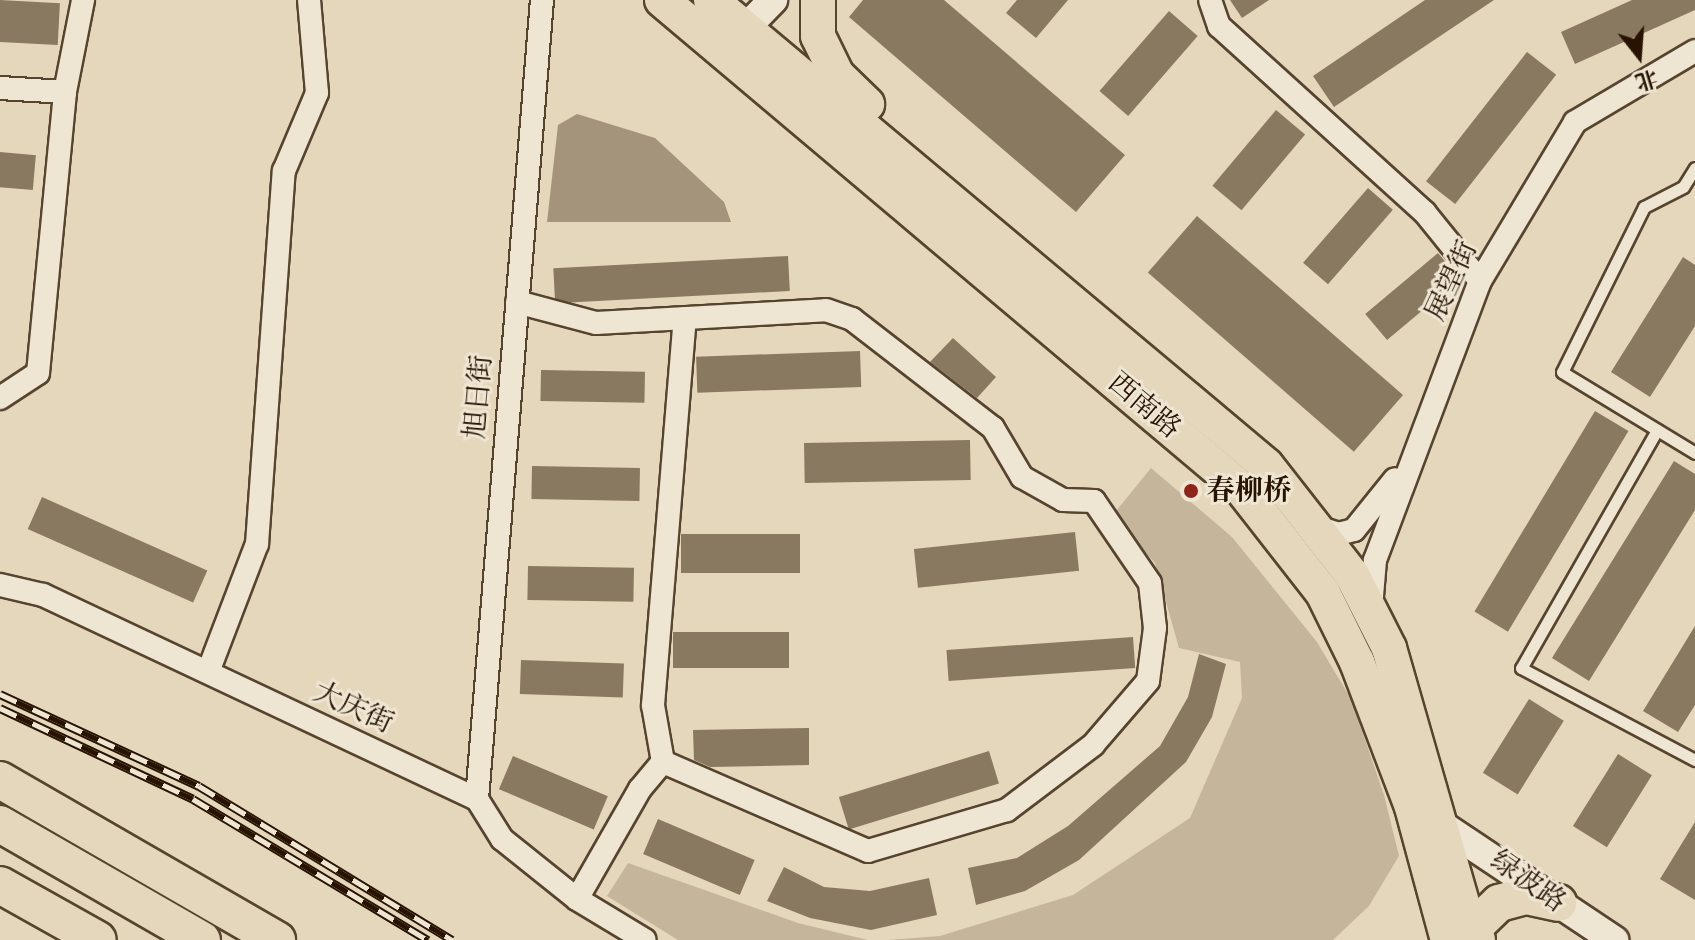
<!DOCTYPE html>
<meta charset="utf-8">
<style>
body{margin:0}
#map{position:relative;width:1695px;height:940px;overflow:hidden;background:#e5d7bb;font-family:"IM FELL DW Pica","Noto Serif SC",serif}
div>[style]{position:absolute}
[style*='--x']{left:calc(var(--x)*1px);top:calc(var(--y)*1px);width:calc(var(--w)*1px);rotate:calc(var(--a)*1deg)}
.green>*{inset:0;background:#c5b69b}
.water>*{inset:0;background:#a4947b}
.building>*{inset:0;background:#8a7961;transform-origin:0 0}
.roads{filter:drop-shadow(2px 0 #56442f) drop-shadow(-2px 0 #56442f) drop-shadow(0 2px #56442f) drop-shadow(0 -2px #56442f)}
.service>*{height:11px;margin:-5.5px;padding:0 5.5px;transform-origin:5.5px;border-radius:5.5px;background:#eee5d3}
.minor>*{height:22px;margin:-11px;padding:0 11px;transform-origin:11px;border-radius:11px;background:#eee5d3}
.tertiary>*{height:28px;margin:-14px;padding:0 14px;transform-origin:14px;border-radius:14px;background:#eee5d3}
.primary>*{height:34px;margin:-17px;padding:0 17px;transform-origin:17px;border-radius:17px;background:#e5d7bb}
.trunk>*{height:36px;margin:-18px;padding:0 18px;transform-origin:18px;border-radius:18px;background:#e5d7bb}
.rail>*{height:9px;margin-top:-4.5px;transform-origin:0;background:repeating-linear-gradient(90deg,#eee5d3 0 18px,#271300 0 36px);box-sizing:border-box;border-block:2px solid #271300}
.dots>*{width:22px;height:22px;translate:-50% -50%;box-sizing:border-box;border:4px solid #eee5d3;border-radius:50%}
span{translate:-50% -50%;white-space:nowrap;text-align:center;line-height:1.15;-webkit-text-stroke:6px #eee5d3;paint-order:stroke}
.street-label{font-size:28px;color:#271300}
.poi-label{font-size:28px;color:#271300;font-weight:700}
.left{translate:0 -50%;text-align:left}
.north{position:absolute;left:1599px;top:16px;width:80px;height:80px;-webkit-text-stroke:6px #eee5d3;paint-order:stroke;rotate:163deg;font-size:22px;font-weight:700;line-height:32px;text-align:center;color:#271300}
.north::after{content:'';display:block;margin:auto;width:28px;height:36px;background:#271300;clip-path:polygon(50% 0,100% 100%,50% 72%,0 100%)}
</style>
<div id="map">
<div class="green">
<div style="clip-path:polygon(1151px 468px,1232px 537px,1317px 642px,1351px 699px,1384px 795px,1399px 856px,1369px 906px,1333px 940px,888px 940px,940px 936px,1073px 895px,1190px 818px,1242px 698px,1240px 662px,1179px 648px,1155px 563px,1112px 516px)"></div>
<div style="clip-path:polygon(628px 863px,798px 923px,868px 940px,678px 940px,607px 896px)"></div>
</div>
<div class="water">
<div style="clip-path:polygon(577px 114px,655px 138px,724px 202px,731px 222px,547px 222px,558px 125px)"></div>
</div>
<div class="building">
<div style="left:0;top:0;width:60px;height:42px;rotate:3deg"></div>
<div style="clip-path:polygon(863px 0,944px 0,1125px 155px,1076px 212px,849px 17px)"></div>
<div style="clip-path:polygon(1017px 0,1068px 0,1036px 38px,1006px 13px)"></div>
<div style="clip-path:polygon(1230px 0,1269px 0,1242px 18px)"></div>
<div style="clip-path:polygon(1425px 0,1494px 0,1334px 107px,1313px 76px)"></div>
<div style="clip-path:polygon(1632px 0,1695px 0,1695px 10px,1575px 64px,1561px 32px)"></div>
<div style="left:1169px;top:11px;width:38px;height:106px;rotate:41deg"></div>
<div style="left:1527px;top:52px;width:37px;height:164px;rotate:38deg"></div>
<div style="left:1276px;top:110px;width:38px;height:99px;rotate:40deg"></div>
<div style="left:0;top:152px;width:36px;height:35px;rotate:5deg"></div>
<div style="left:1368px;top:188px;width:33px;height:99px;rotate:41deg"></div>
<div style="left:1197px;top:216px;width:273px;height:75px;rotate:41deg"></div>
<div style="left:1438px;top:253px;width:34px;height:95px;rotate:50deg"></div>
<div style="left:788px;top:256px;width:35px;height:235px;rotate:87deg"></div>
<div style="clip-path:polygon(1683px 257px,1695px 265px,1695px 326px,1650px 397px,1611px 372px)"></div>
<div style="clip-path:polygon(953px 338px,996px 377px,977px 398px,930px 362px)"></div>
<div style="left:860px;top:351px;width:36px;height:164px;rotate:88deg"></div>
<div style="left:541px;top:370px;width:104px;height:31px;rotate:1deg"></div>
<div style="left:1595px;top:411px;width:39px;height:234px;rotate:31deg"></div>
<div style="left:970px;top:440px;width:40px;height:166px;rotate:89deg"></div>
<div style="clip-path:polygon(1674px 461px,1695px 474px,1695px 510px,1589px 681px,1552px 658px)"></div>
<div style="left:532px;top:466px;width:108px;height:33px;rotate:1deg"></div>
<div style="left:42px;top:497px;width:181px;height:35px;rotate:24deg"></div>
<div style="left:1075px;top:532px;width:39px;height:162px;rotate:84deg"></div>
<div style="left:681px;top:534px;width:119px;height:39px"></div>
<div style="left:528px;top:566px;width:106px;height:34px;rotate:1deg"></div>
<div style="clip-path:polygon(1695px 626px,1695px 705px,1678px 732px,1643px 711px)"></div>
<div style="left:789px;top:632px;width:36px;height:116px;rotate:90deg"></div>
<div style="left:1133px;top:637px;width:31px;height:187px;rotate:86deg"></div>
<div style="clip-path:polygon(1199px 654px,1226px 664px,1212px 717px,1186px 762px,1079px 860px,1025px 891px,976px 905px,968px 868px,1017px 858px,1068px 826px,1160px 746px,1188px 697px)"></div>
<div style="left:521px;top:660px;width:103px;height:34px;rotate:2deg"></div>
<div style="left:1529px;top:699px;width:41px;height:87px;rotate:32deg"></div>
<div style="clip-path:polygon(809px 728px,809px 765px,710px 767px,694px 760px,693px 730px)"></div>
<div style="left:989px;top:751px;width:34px;height:157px;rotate:73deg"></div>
<div style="left:1618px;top:754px;width:40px;height:85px;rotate:32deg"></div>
<div style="left:513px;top:756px;width:103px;height:36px;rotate:23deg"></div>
<div style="left:658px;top:819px;width:105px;height:38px;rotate:23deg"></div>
<div style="clip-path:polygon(1695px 822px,1695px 900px,1660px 879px)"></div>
<div style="clip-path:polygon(784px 867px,824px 887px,870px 891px,929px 878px,937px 915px,871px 930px,810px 918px,767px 901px)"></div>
</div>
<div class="roads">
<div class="service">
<div style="--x:1695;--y:168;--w:22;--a:122"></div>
<div style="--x:1683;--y:187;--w:44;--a:152.9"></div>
<div style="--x:1644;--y:207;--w:184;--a:116.4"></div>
<div style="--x:1562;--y:372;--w:156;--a:31.3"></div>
<div style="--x:1657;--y:430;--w:274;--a:119.7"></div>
<div style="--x:1521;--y:668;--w:197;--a:27.9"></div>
</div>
<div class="minor">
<div style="--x:1210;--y:0;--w:28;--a:71"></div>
<div style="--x:1219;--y:26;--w:278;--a:42.2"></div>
<div style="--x:1425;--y:213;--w:87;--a:51"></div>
<div style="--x:0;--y:88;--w:65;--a:3.5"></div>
<div style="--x:517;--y:302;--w:82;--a:14.9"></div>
<div style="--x:596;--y:323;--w:230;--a:-3.2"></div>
<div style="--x:826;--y:310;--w:28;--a:19"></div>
<div style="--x:852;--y:319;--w:178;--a:37.7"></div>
<div style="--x:993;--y:428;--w:57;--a:59.4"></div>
<div style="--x:1022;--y:477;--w:47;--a:29.3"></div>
<div style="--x:1063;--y:500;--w:31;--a:2"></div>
<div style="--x:1094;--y:501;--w:99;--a:55.7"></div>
<div style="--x:1150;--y:583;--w:45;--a:83.7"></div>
<div style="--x:1155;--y:628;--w:53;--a:97.5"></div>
<div style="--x:1148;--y:681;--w:84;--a:130.7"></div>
<div style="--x:1093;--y:745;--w:108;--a:142.9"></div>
<div style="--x:1007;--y:810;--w:145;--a:163.6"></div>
<div style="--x:868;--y:851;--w:223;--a:-156.5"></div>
<div style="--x:0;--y:398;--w:45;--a:-33.3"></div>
<div style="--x:38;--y:373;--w:282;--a:-84.5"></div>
<div style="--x:65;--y:92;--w:94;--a:-78.9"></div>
<div style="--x:1314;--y:526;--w:25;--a:18"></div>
<div style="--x:1338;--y:534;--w:16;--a:-14"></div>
<div style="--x:1354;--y:530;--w:65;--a:-51.2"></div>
<div style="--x:0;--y:585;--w:44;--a:13.1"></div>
<div style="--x:43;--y:595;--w:480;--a:25.2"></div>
<div style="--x:477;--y:799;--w:47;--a:58"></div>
<div style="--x:502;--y:839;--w:96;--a:38.7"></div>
<div style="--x:577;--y:899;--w:79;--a:31.1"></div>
<div style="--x:1371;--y:608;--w:48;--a:-85.2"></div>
<div style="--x:1375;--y:560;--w:298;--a:-69.4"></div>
<div style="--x:1480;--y:281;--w:185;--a:-59.1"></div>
<div style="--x:1575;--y:122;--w:139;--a:-30.6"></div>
<div style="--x:208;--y:672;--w:137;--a:-69.1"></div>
<div style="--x:257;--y:544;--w:374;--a:-85.9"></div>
<div style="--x:284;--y:171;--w:85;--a:-67.1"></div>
<div style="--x:317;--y:93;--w:93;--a:-94.9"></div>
<div style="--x:477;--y:799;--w:802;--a:-85.35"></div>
<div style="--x:577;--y:899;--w:127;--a:-60.2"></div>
<div style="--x:640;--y:789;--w:35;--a:-50"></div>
<div style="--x:663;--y:762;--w:58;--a:-100"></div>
<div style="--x:653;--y:705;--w:388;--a:-85.3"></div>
</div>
<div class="tertiary">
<div style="--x:730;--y:44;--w:62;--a:-45.7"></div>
<div style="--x:1443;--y:826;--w:206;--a:33.7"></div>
</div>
<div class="primary">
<div style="--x:662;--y:0;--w:757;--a:40.13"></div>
<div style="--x:1241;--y:488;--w:133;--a:52"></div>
<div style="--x:1323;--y:593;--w:77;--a:63.8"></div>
<div style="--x:1357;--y:662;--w:155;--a:69.2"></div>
<div style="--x:1412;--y:807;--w:138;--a:74.9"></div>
<div style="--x:711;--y:0;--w:724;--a:39.96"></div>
<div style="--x:1266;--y:465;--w:140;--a:52"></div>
<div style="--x:1352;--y:575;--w:82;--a:63.1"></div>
<div style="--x:1389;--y:648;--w:304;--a:74"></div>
<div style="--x:818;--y:0;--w:36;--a:90"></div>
<div style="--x:818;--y:36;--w:43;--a:64"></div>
<div style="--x:837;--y:75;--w:42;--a:44"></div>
</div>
<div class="trunk">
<div style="--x:0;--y:780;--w:320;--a:30"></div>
<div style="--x:0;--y:824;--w:233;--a:29.9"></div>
<div style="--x:0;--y:885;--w:112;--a:29.3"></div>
<div style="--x:1477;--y:940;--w:12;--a:-121"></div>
<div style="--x:1471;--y:930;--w:39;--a:-44"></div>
<div style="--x:1499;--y:903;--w:28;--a:-15"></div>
<div style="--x:1526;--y:896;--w:33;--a:12"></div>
</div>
</div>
<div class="rail">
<div style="--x:0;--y:694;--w:219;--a:24.8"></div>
<div style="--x:199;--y:786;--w:296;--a:31.3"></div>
<div style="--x:0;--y:708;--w:213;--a:25.2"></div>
<div style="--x:193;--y:799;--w:274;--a:31"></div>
</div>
<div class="dots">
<div style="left:1191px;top:491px;background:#8f2418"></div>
</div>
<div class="street-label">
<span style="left:1452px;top:281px;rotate:-65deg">展望街</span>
<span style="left:479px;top:397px;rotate:-85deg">旭日街</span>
<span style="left:1144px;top:406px;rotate:40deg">西南路</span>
<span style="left:353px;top:708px;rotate:25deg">大庆街</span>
<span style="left:1528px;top:882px;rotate:35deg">绿波路</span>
</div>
<div class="poi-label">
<span class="left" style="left:1207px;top:491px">春柳桥</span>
</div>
<div class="north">北</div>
</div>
